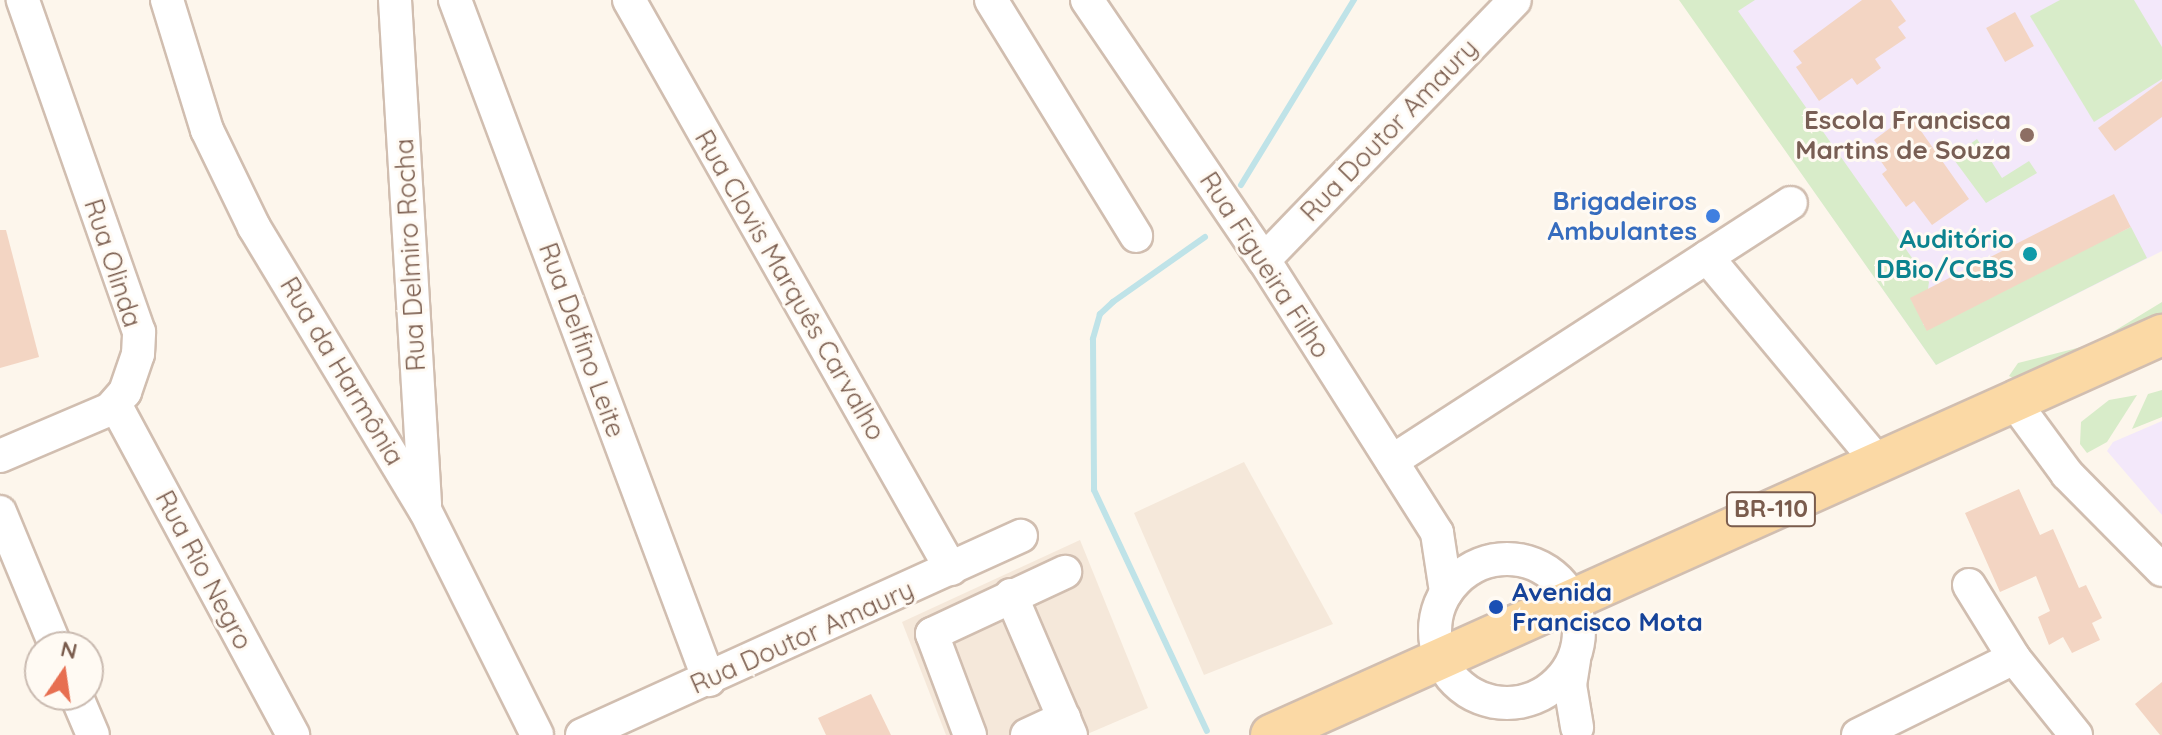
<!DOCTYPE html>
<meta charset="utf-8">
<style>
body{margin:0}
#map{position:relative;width:2162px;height:735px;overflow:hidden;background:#fdf6ec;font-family:Quicksand,sans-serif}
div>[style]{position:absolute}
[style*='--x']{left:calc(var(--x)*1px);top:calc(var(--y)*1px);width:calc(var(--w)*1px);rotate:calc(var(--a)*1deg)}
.residential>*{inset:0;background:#f5e8da}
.education>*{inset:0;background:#f3e8fa}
.green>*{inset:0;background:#d8ecc9}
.stream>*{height:6px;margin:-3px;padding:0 3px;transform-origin:3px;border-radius:3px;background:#bfe3e8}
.building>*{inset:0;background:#f3d5c3;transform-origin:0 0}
.roads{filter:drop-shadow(2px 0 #d1beb0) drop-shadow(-2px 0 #d1beb0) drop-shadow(0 2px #d1beb0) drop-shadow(0 -2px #d1beb0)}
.minor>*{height:32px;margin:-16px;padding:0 16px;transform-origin:16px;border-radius:16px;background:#fff}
.minor>.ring{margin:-16px;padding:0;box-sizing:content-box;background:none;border:32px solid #fff;border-radius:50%}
.major>*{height:40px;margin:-20px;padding:0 20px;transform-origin:20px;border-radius:20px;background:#fbd9a5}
.dots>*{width:22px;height:22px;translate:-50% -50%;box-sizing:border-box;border:4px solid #fffaf3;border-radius:50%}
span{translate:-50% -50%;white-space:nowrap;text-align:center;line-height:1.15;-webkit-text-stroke:6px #fffaf3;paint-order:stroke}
.shield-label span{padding:2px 6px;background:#fffaf3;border:2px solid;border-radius:6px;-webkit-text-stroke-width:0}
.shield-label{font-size:24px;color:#7a5c4d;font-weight:700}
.education-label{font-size:26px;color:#785e54;font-weight:700}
.right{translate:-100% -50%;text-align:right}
.street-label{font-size:26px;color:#7a5c4d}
.shop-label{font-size:26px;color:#366cbe;font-weight:700}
.culture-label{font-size:26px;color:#0d838f;font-weight:700}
.transit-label{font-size:26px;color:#164399;font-weight:700}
.left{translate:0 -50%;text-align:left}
.north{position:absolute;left:24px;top:631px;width:80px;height:80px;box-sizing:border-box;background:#fffaf3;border:2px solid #cabbb1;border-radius:50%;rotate:13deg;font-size:22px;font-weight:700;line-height:32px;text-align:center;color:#7a5c4d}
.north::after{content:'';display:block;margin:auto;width:28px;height:36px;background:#e76f51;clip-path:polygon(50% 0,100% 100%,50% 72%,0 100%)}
</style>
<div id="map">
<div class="residential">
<div style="clip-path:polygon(1244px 462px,1333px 624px,1204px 675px,1134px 513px)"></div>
<div style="clip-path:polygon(1080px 540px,1148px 708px,1085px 735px,946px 735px,902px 622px)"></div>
</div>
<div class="education">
<div style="clip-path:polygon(1680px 0,2162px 0,2162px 251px,1936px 365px)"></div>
<div style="clip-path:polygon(2162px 421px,2162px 515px,2107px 451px,2113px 442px)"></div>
</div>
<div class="green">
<div style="clip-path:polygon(1679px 0,1755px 0,1738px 11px,1929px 282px,1923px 325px,2131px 227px,2147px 258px,1936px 365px)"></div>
<div style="clip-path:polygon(2060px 0,2134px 0,2162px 47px,2162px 79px,2094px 122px,2030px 16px)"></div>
<div style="clip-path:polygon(1977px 139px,2002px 178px,2029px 161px,2037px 173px,1986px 203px,1952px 157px)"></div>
<div style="clip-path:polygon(2162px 302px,2162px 323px,2017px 380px,2009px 376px,2018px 363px,2093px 344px)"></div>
<div style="clip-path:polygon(2162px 390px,2162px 417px,2132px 429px,2148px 394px)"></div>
<div style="clip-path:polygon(2137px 395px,2107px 442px,2087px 453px,2080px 444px,2081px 422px,2109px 400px)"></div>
</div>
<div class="stream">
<div style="--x:1241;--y:185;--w:217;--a:-58.6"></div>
<div style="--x:1205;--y:237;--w:113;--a:144.8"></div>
<div style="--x:1113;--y:302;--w:18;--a:137"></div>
<div style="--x:1100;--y:314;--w:26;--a:106"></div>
<div style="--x:1093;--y:339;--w:151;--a:89.6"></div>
<div style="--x:1094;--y:490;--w:266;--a:64.9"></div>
</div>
<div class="building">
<div style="clip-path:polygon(1862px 0,1891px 0,1906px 21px,1898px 27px,1906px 38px,1875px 59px,1881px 68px,1857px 85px,1852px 78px,1819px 101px,1796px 67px,1802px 63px,1793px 51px)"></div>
<div style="left:2015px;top:12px;width:39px;height:33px;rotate:61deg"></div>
<div style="clip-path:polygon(2162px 81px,2162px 117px,2115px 151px,2098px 128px)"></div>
<div style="clip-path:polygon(1909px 114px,1969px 199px,1932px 225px,1914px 201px,1906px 207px,1882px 174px,1887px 170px,1880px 160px,1886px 156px,1874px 140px)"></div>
<div style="left:2114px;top:194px;width:37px;height:229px;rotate:63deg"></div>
<div style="clip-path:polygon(0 230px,6px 230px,39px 357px,0 368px)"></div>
<div style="clip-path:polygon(2019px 489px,2040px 535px,2053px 529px,2079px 588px,2086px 585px,2102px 618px,2092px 623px,2100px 640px,2072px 653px,2063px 637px,2049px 645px,2038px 617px,2050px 611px,2036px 576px,2000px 592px,1965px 513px)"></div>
<div style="clip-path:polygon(2162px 682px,2162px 735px,2160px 735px,2135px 704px)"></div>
<div style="clip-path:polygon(871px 694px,891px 735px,826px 735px,818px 718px)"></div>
</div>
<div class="roads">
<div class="minor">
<div style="--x:167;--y:0;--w:136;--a:72.9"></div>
<div style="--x:207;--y:130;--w:108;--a:64.1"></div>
<div style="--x:254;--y:227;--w:331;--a:58.9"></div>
<div style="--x:425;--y:510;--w:251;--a:63.5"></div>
<div style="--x:395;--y:0;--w:505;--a:86.59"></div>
<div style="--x:455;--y:0;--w:726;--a:69.52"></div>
<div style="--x:629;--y:0;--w:654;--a:60.49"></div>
<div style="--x:991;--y:0;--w:277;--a:58.4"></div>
<div style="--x:1087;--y:0;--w:315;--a:55.8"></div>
<div style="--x:1264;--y:260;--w:323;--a:57.6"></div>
<div style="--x:1437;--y:533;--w:60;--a:81.3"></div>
<div style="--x:1707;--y:257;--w:266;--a:50.2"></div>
<div style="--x:1264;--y:260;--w:361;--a:-46"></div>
<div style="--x:2012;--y:399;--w:93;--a:53.7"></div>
<div style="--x:2067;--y:474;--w:135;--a:45.3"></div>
<div style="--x:115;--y:404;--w:376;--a:61.7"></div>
<div style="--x:0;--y:456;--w:120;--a:-23.1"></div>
<div style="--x:110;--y:409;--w:23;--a:-49"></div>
<div style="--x:125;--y:392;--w:40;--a:-71.1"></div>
<div style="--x:138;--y:354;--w:22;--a:-87"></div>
<div style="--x:139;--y:332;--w:352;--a:-109.3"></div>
<div style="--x:1392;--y:461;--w:475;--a:-32.9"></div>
<div style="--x:0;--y:512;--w:146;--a:67.5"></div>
<div class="ring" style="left:1435px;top:559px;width:112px;height:112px"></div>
<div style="--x:1969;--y:585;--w:86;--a:58.3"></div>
<div style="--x:2014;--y:658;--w:99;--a:51.2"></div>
<div style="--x:1011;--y:595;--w:152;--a:66.8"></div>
<div style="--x:1574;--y:660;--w:25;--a:99"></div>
<div style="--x:1570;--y:685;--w:43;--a:80.5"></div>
<div style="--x:76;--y:695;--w:43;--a:67"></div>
<div style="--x:582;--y:735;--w:482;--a:-24.4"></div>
<div style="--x:970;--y:735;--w:108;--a:-110.6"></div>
<div style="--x:932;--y:634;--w:147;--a:-25"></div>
<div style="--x:1027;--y:735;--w:41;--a:-24.7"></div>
<div style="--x:1858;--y:735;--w:174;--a:-26.3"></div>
</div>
<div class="major">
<div style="--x:1271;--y:735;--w:977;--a:-24.18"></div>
</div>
</div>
<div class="dots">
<div style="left:2027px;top:135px;background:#8d6e63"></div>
<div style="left:1713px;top:216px;background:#3f7fe0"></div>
<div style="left:2030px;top:254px;background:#0f9aa8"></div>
<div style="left:1496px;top:607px;background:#1a4fb4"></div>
</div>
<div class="shield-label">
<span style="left:1771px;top:509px">BR-110</span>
</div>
<div class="education-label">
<span class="right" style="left:2011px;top:135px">Escola Francisca<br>Martins de Souza</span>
</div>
<div class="street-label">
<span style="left:1389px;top:130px;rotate:-46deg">Rua Doutor Amaury</span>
<span style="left:410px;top:255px;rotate:-93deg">Rua Delmiro Rocha</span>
<span style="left:113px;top:263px;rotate:72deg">Rua Olinda</span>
<span style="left:1265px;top:265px;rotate:57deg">Rua Figueira Filho</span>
<span style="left:790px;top:285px;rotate:60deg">Rua Clovis Marquês Carvalho</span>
<span style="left:582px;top:340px;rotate:70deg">Rua Delfino Leite</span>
<span style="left:342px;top:371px;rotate:59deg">Rua da Harmônia</span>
<span style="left:204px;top:570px;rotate:62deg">Rua Rio Negro</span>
<span style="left:802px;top:637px;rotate:-24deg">Rua Doutor Amaury</span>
</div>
<div class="shop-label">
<span class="right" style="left:1697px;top:216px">Brigadeiros<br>Ambulantes</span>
</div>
<div class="culture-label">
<span class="right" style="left:2014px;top:254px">Auditório<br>DBio/CCBS</span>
</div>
<div class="transit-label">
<span class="left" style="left:1512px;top:607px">Avenida<br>Francisco Mota</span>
</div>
<div class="north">N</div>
</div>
